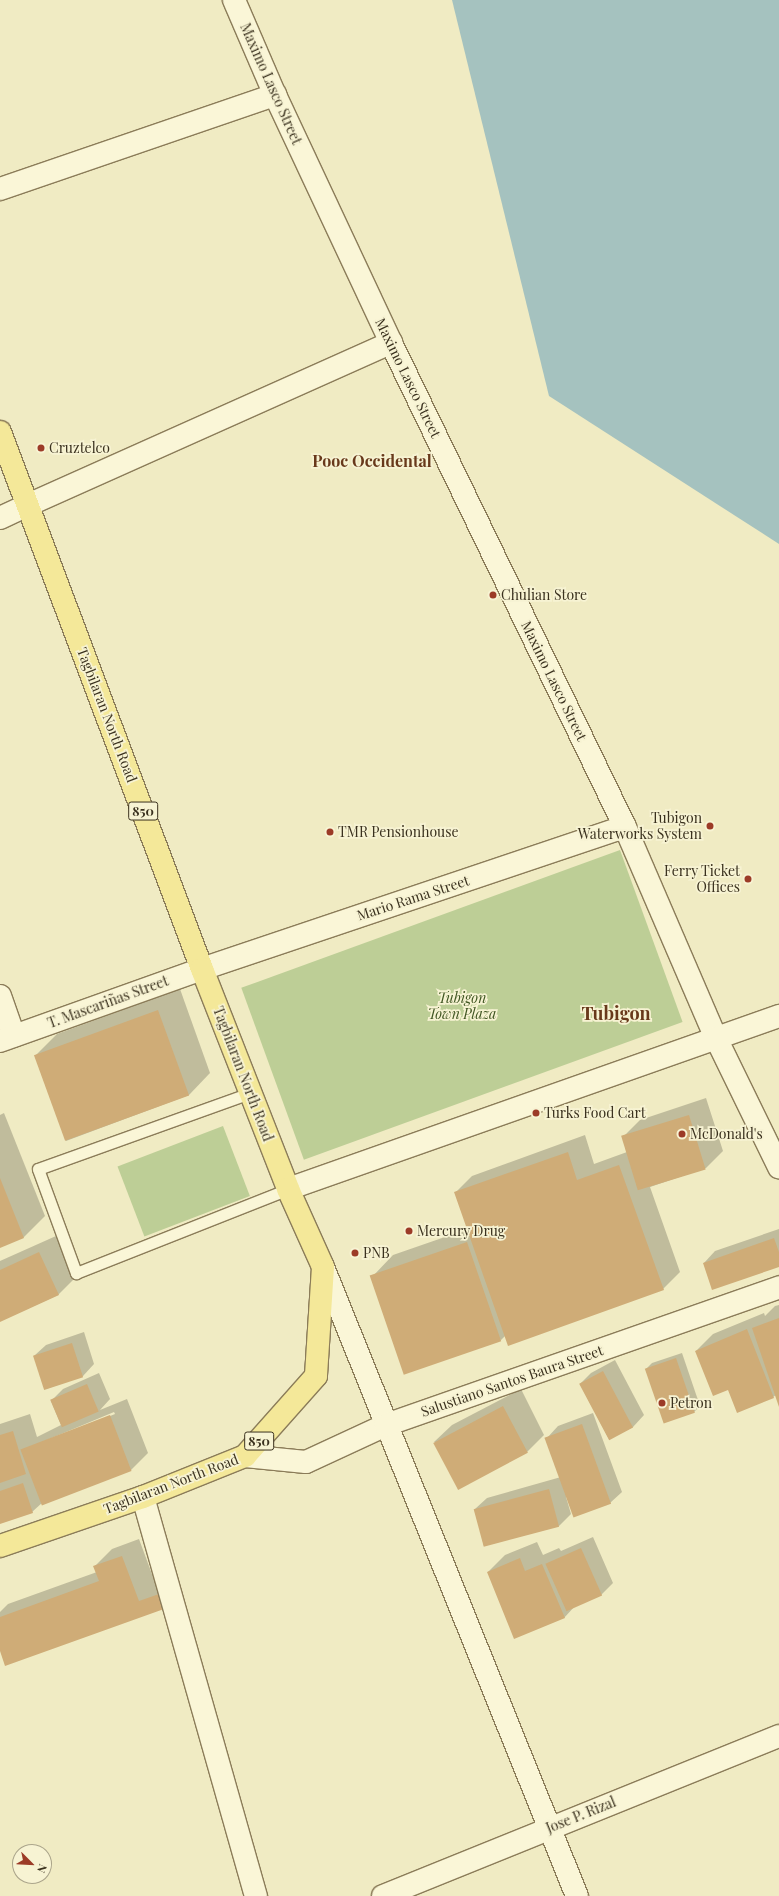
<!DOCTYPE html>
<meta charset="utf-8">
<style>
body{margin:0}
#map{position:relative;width:779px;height:1896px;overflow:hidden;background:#f0ebc3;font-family:"Playfair Display",serif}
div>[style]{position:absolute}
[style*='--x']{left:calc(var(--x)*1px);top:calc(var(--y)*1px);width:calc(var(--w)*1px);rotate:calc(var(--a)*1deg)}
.green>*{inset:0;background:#bdce96;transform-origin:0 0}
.water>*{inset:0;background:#a5c2bf}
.shadow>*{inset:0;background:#0003}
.building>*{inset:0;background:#cfac77;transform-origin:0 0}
.roads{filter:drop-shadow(1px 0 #8b7c59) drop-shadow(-1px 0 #8b7c59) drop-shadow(0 1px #8b7c59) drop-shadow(0 -1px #8b7c59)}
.service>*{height:11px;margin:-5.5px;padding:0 5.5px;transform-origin:5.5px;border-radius:5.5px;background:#faf6d7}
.minor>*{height:22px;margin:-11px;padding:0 11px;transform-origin:11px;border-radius:11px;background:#faf6d7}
.tertiary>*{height:22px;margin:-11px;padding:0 11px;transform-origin:11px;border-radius:11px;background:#faf6d7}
.secondary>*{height:22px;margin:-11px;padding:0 11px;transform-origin:11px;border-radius:11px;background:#faf6d7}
.primary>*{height:22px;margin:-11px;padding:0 11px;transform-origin:11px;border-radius:11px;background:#f4e899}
.dots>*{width:11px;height:11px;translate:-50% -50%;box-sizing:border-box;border:2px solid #f7f3d3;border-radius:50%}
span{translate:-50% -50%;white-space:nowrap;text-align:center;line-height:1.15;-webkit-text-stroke:3.5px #f7f3d3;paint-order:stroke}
.shield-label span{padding:1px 3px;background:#f7f3d3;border:1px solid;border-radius:3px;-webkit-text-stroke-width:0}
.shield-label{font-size:13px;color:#3a311e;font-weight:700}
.street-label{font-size:14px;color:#3a311e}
.poi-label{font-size:14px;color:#3a311e}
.left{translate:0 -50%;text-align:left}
.right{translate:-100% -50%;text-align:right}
.park-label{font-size:14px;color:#415723;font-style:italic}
.quarter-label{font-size:16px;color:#68391b;font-weight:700}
.district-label{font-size:18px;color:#68391b;font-weight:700}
.north{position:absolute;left:12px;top:1844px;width:40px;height:40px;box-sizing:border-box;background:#f7f3d3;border:1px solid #aba58b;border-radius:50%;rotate:114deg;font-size:11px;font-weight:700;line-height:16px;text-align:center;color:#3a311e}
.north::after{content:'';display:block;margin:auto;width:14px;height:18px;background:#9c3b27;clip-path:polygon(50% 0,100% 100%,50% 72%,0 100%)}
</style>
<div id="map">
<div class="green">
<div style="left:620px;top:850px;width:183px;height:403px;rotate:70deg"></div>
<div style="left:223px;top:1126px;width:75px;height:113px;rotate:69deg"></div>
</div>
<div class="water">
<div style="clip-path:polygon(452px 0,779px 0,779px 544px,549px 396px)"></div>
</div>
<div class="shadow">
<div style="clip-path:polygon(180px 989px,210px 1073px,189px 1095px,66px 1141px,35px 1056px,57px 1034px)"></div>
<div style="clip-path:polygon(706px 1098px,723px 1151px,706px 1168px,650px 1187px,680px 1272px,663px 1289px,506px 1335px,501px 1340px,372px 1277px,393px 1255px,468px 1229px,455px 1193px,472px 1176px,585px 1135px,594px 1164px,627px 1152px,623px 1137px,640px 1120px)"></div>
<div style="clip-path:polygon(4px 1113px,45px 1216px,24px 1237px,0 1247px,0 1115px)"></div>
<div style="clip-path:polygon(779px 1229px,779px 1266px,704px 1263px,715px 1251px)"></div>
<div style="clip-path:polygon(56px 1236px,75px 1278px,58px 1295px,0 1321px,0 1261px)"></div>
<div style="clip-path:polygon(779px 1305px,779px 1404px,776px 1395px,773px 1397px,728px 1388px,696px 1351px,713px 1334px,764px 1313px,765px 1316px,775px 1306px)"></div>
<div style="clip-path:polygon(84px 1332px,94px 1364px,83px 1376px,46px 1389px,34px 1356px,46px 1345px)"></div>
<div style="clip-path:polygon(682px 1353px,700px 1406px,694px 1412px,646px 1369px,652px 1363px)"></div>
<div style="clip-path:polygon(615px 1360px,644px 1415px,633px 1427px,609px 1439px,580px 1384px,591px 1373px)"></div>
<div style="clip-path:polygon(evenodd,99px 1373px,110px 1399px,100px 1410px,127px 1399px,148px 1453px,131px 1470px,43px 1502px,32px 1512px,0 1523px,0 1424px,30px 1414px,37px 1437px,61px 1425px,51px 1401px,63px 1389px,99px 1373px,114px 1412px,115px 1414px,42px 1444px,42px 1442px,114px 1412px)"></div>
<div style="clip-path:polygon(521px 1389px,544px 1435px,527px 1452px,434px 1442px,452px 1425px)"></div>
<div style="clip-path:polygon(593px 1413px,622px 1492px,610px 1503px,566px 1497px,571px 1514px,559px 1526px,484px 1546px,475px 1509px,487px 1498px,561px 1477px,547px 1438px,558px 1426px)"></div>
<div style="clip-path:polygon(593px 1537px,613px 1583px,601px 1595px,575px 1606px,564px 1618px,488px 1572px,505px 1555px,537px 1542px,543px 1555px,559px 1548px,561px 1551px)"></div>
<div style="clip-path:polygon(139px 1539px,156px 1585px,176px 1578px,180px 1591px,0 1648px,0 1612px,8px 1604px,97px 1572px,95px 1566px,112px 1549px)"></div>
</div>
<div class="building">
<div style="left:158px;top:1010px;width:91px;height:132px;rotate:70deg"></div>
<div style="left:689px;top:1115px;width:57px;height:71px;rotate:73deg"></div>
<div style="clip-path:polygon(568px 1152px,577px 1180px,619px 1165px,664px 1290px,508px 1346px,454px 1192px)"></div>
<div style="clip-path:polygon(0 1178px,24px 1238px,0 1248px)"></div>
<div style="clip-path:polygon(774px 1238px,779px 1252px,779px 1267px,712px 1290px,703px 1263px)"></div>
<div style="left:467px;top:1242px;width:105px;height:103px;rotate:71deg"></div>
<div style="clip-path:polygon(39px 1252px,59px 1295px,0 1322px,0 1270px)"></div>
<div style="clip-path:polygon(779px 1318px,779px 1407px,752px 1328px)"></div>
<div style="clip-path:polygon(747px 1329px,774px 1398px,737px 1413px,728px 1390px,713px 1396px,695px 1351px)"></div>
<div style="left:72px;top:1343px;width:36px;height:41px;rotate:72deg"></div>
<div style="left:676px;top:1358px;width:58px;height:33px;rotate:71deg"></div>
<div style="left:603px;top:1371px;width:64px;height:27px;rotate:62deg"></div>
<div style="left:87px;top:1384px;width:30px;height:40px;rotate:67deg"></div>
<div style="left:503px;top:1406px;width:53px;height:79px;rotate:62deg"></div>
<div style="left:110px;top:1415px;width:60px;height:96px;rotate:69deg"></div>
<div style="left:582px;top:1424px;width:85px;height:40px;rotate:70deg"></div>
<div style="clip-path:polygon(13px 1431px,26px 1474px,0 1483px,0 1435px)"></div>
<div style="clip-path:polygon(23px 1483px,33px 1513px,0 1524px,0 1491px)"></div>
<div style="left:549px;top:1489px;width:39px;height:78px;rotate:75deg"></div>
<div style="left:581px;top:1548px;width:52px;height:39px;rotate:66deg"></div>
<div style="clip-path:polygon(122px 1556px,139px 1601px,159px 1594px,164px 1609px,5px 1666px,0 1651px,0 1617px,99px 1581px,93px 1566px)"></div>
<div style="clip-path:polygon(520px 1558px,525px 1571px,542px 1564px,565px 1618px,514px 1639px,487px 1572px)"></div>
</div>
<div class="roads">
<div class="service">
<div style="--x:250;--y:1093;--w:225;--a:160.3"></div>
<div style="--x:38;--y:1169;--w:111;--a:69.9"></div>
<div style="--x:76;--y:1273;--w:228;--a:-21.6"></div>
</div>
<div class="minor">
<div style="--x:234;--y:0;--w:103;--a:66.7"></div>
<div style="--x:275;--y:95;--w:274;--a:64.9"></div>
<div style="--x:391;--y:343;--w:538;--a:64.2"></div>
<div style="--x:625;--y:827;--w:230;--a:66.7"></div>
<div style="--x:716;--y:1038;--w:144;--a:64"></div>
<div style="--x:0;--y:189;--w:291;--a:-18.9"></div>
<div style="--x:28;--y:505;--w:398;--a:-24.1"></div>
<div style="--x:0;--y:996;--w:42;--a:70.7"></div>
<div style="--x:0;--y:1041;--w:214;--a:-19.6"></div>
<div style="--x:202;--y:969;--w:446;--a:-18.6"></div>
<div style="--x:323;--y:1267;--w:678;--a:68.01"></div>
<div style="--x:245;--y:1456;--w:61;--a:5.6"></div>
<div style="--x:306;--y:1462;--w:88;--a:-24.8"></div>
<div style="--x:386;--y:1425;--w:417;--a:-19.3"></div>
<div style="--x:143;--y:1497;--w:415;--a:74.2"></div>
<div style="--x:383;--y:1896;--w:427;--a:-22"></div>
</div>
<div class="tertiary">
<div style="--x:0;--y:518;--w:31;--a:-25"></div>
</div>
<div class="secondary">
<div style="--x:288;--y:1189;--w:521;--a:-19.41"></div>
</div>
<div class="primary">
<div style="--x:0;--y:432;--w:574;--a:69.39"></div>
<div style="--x:202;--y:969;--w:236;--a:68.6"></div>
<div style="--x:288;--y:1189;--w:85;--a:65.8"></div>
<div style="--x:323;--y:1267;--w:109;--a:93.7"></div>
<div style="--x:316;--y:1376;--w:107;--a:131.6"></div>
<div style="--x:245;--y:1456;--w:110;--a:158.1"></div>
<div style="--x:143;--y:1497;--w:151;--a:161.1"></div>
</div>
</div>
<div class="dots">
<div style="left:41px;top:448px;background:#9c3b27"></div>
<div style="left:493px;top:595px;background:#9c3b27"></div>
<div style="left:710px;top:826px;background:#9c3b27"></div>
<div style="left:330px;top:832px;background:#9c3b27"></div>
<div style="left:748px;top:879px;background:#9c3b27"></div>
<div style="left:536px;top:1113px;background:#9c3b27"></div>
<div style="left:682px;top:1134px;background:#9c3b27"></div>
<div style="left:409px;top:1231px;background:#9c3b27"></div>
<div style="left:355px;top:1253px;background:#9c3b27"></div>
<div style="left:662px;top:1403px;background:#9c3b27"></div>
</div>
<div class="shield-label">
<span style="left:143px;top:811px">850</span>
<span style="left:259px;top:1441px">850</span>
</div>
<div class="street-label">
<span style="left:271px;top:84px;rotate:66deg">Maximo Lasco Street</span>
<span style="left:408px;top:378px;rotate:64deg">Maximo Lasco Street</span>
<span style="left:554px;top:681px;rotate:64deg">Maximo Lasco Street</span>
<span style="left:107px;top:715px;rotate:69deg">Tagbilaran North Road</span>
<span style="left:413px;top:898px;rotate:-18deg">Mario Rama Street</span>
<span style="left:108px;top:1002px;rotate:-20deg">T. Mascariñas Street</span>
<span style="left:243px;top:1074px;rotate:69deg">Tagbilaran North Road</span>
<span style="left:512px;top:1381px;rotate:-19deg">Salustiano Santos Baura Street</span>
<span style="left:171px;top:1484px;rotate:-21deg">Tagbilaran North Road</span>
<span style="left:581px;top:1815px;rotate:-22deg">Jose P. Rizal</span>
</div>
<div class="poi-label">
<span class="left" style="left:49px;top:448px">Cruztelco</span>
<span class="left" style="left:501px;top:595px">Chulian Store</span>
<span class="right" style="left:702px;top:826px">Tubigon<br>Waterworks System</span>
<span class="left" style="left:338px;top:832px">TMR Pensionhouse</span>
<span class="right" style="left:740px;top:879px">Ferry Ticket<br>Offices</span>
<span class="left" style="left:544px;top:1113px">Turks Food Cart</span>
<span class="left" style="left:690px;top:1134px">McDonald's</span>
<span class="left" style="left:417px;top:1231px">Mercury Drug</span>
<span class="left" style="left:363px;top:1253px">PNB</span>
<span class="left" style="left:670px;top:1403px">Petron</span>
</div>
<div class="park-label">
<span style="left:462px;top:1006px">Tubigon<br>Town Plaza</span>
</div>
<div class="quarter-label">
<span style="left:372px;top:461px">Pooc Occidental</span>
</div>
<div class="district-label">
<span style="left:616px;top:1013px">Tubigon</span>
</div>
<div class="north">N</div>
</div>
